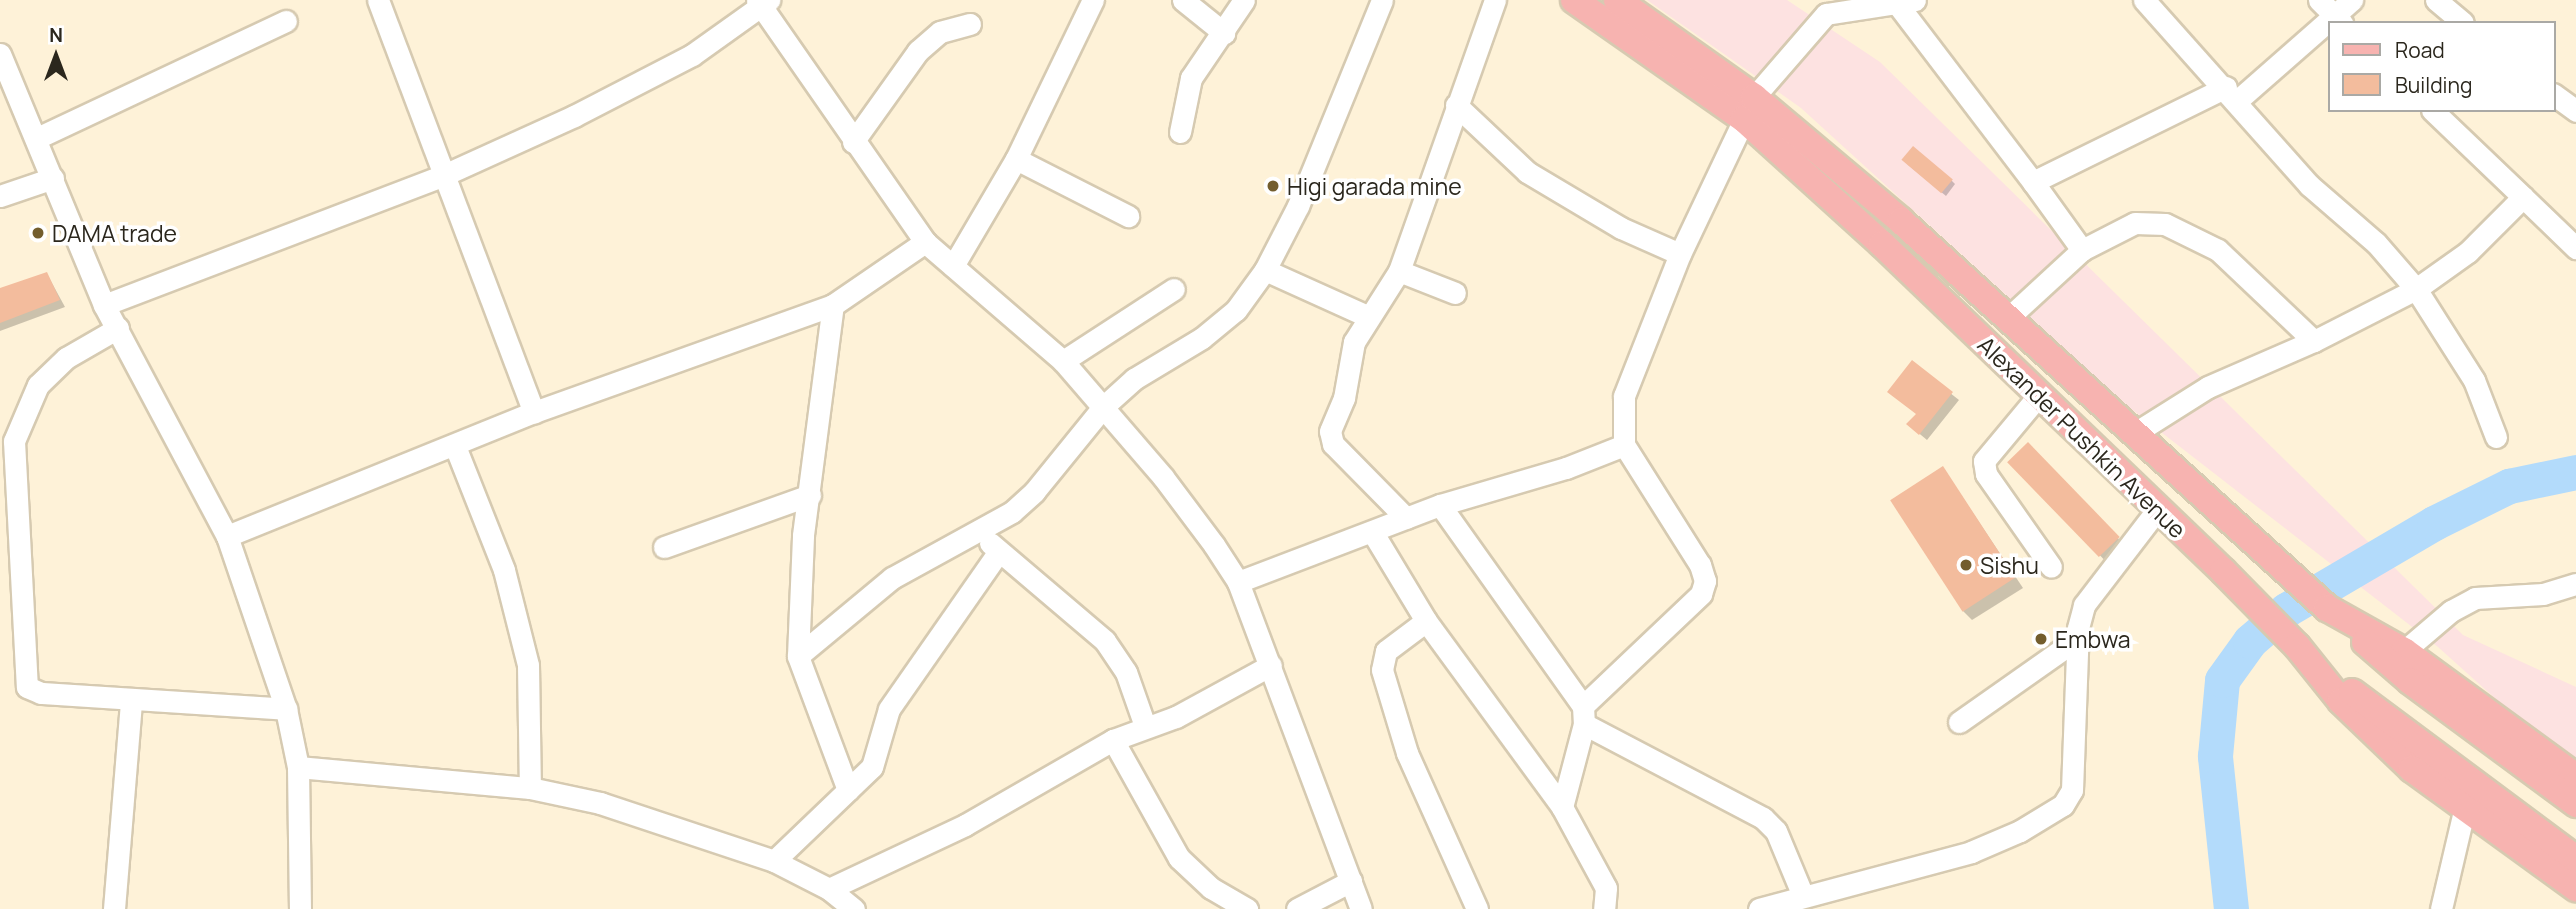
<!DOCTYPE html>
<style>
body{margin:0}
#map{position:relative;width:2576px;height:909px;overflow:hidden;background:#fef2d8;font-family:Manrope,sans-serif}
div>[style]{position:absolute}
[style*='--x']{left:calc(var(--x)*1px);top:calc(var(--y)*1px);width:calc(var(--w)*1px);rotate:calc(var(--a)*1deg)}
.commercial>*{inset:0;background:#fde2e1}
.shadow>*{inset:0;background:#0003;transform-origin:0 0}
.river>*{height:35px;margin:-17.5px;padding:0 17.5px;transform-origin:17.5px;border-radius:17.5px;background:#b3dbfb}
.building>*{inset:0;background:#f3bc9d;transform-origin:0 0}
.roads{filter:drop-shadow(2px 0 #d6cab1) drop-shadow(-2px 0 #d6cab1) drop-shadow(0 2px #d6cab1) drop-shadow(0 -2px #d6cab1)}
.minor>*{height:21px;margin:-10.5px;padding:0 10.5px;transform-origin:10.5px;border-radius:10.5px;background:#fff}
.major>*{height:26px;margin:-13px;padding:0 13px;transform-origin:13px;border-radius:13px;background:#f7b3b0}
.dots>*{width:19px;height:19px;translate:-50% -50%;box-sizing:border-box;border:4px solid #fff;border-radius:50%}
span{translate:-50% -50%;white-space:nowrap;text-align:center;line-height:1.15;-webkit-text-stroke:7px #fff;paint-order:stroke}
.poi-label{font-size:23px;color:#2b271d}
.left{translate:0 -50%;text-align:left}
.street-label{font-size:23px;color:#2b271d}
.legend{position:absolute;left:2328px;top:21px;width:228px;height:91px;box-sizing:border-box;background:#fff;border:2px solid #aaa9a5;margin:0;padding:9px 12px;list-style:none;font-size:21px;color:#2b271d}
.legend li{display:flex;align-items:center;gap:14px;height:35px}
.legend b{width:35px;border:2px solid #aaa9a5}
.north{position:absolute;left:21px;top:21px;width:70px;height:70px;-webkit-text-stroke:5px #fff;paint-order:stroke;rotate:0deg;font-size:19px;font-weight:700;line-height:28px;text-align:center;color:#2b271d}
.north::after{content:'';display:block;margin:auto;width:24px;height:32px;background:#2b271d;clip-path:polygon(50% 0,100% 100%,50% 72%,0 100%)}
</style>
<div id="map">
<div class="commercial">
<div style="clip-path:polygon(1647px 0,1787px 0,1880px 62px,2463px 635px,2576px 687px,2576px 771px,2438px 647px,2130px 408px,1801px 108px)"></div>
</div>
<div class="shadow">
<div style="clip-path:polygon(1907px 164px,1951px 180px,1955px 184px,1946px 196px)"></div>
<div style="clip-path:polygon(47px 274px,65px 307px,0 331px,0 289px)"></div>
<div style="clip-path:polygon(1912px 363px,1959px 400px,1927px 440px,1915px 430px,1918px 414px)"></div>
<div style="left:2028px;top:445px;width:139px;height:25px;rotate:46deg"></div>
<div style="clip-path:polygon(1943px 468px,2023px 588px,1972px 620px,1963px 611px)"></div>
</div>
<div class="river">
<div style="--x:2231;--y:909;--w:154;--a:-96"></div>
<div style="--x:2215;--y:756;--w:76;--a:-84.7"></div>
<div style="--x:2222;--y:680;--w:48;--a:-54.3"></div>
<div style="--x:2250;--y:641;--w:48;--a:-40.7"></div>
<div style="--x:2286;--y:610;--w:172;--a:-30.4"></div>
<div style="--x:2434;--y:523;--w:84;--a:-26.3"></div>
<div style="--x:2509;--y:486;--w:68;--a:-11.8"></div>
</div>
<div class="building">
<div style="left:1913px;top:146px;width:52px;height:18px;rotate:40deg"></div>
<div style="clip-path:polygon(47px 272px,60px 300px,0 323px,0 288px)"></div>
<div style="clip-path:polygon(1912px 360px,1953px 392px,1919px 435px,1906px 424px,1916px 414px,1887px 392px)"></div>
<div style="left:2028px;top:442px;width:132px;height:29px;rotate:46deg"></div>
<div style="left:1943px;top:466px;width:133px;height:63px;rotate:57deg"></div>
</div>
<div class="roads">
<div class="minor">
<div style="--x:378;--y:0;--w:441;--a:69.3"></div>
<div style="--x:757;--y:0;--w:295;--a:55.2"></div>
<div style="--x:1183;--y:0;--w:53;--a:38.8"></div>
<div style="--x:2319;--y:0;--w:33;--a:45"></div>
<div style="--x:2436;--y:0;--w:35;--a:40"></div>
<div style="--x:1898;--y:5;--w:223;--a:52.7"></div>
<div style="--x:2033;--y:182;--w:215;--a:-26.2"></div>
<div style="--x:0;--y:54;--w:272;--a:67.5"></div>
<div style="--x:104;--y:305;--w:262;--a:62"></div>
<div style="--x:227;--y:536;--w:183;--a:71.2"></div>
<div style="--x:286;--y:709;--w:59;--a:78.3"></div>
<div style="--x:298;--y:767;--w:142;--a:89.2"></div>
<div style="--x:2553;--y:94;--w:29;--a:36"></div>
<div style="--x:1754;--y:97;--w:110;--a:-49.1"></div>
<div style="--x:1826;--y:14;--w:90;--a:-8.9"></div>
<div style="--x:2238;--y:100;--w:152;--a:-41.3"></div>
<div style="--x:1456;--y:105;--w:98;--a:43.3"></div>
<div style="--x:1527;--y:172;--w:109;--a:30.8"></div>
<div style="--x:1621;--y:228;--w:64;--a:23.8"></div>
<div style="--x:2432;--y:110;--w:126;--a:43.7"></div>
<div style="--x:2523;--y:197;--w:78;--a:135"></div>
<div style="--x:2468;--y:252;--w:64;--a:144.6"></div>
<div style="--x:2416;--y:289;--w:108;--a:57.5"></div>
<div style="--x:2474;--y:380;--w:61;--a:68.9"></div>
<div style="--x:1180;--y:132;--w:55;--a:-78.5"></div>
<div style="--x:1191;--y:78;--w:94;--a:-55.8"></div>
<div style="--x:37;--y:138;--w:275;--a:-25.2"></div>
<div style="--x:853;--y:142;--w:112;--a:-54.5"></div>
<div style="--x:918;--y:51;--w:29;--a:-41"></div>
<div style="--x:940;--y:32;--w:31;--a:-15"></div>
<div style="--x:1016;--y:159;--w:126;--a:27"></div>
<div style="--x:2033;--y:182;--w:84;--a:54.2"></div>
<div style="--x:2082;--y:250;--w:59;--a:-27"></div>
<div style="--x:2135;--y:223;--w:30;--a:2"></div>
<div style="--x:2165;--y:224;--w:59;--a:26.1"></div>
<div style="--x:2218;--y:250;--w:132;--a:43.5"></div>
<div style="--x:0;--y:196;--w:56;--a:-18.8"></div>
<div style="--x:2523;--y:197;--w:74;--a:43.9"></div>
<div style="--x:953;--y:266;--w:124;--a:-59.5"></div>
<div style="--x:1016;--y:159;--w:177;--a:-64.2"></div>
<div style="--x:1265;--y:270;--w:114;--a:24.3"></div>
<div style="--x:1399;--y:271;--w:60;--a:21.4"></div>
<div style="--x:104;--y:305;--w:364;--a:-20.9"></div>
<div style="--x:444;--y:175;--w:143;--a:-24.4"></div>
<div style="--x:574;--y:116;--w:133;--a:-27.3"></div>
<div style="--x:692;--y:55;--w:95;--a:-35.5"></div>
<div style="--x:2007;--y:319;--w:102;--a:-42.6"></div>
<div style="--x:118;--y:328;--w:60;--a:150"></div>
<div style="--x:66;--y:358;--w:39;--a:136"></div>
<div style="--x:38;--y:385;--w:61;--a:113.2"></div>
<div style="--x:14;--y:441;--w:246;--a:87"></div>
<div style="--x:27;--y:687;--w:15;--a:23"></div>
<div style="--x:41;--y:693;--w:246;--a:3.7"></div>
<div style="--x:1063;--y:361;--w:132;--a:-33"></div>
<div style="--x:2039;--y:395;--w:86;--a:129.8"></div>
<div style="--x:1984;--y:461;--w:13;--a:81"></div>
<div style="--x:1986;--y:474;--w:113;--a:55"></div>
<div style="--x:2135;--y:433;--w:86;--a:-32.2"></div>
<div style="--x:2208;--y:387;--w:116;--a:-23.5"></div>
<div style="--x:2314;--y:341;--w:114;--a:-27"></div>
<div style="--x:2416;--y:289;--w:61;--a:-131"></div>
<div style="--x:2376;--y:243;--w:89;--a:-139.1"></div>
<div style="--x:2309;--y:185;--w:248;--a:-131.7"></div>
<div style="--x:455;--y:446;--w:133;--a:68.4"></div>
<div style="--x:504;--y:570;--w:98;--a:75.8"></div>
<div style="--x:528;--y:665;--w:123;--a:89.1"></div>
<div style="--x:1440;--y:505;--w:247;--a:54.6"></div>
<div style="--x:1583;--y:706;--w:18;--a:87"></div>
<div style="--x:1584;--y:724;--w:86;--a:104.8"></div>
<div style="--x:1406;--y:518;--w:104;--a:-134.6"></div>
<div style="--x:1333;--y:444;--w:13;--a:-103"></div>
<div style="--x:1330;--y:431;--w:36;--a:-67"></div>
<div style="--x:1344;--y:398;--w:57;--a:-79.9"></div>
<div style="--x:1354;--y:342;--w:84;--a:-57.6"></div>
<div style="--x:1399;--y:271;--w:288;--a:-70.5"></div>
<div style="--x:1373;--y:533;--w:103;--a:58.9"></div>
<div style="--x:1426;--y:621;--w:230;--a:53.8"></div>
<div style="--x:1562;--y:807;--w:92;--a:61.5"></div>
<div style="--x:1606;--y:888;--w:21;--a:95"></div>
<div style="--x:227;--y:536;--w:331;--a:-22"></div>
<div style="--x:534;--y:412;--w:318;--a:-19.7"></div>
<div style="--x:833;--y:305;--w:112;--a:-34.4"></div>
<div style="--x:925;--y:242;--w:182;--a:40.8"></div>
<div style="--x:1063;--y:361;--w:153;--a:49.2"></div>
<div style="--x:1163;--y:477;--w:85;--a:53.1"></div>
<div style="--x:1214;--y:545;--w:44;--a:57"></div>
<div style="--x:1238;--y:582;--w:349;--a:69.4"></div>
<div style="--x:990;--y:543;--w:151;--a:40.4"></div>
<div style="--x:1105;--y:641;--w:37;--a:56"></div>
<div style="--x:1126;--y:672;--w:57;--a:70.6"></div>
<div style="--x:664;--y:547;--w:155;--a:-19.6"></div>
<div style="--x:1238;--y:582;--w:216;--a:-20.9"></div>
<div style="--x:1440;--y:505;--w:131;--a:-16.4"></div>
<div style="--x:1566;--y:468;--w:62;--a:-21.6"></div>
<div style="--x:1624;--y:445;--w:49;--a:-90"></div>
<div style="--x:1624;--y:396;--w:153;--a:-68.5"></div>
<div style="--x:1680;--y:254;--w:149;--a:-64.6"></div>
<div style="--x:1426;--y:621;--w:50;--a:143.1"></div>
<div style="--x:1386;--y:651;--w:19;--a:102"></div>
<div style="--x:1382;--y:670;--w:87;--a:73.2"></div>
<div style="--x:1407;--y:753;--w:171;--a:65.8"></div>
<div style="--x:2404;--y:651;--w:62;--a:-40.4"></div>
<div style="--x:2451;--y:611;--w:27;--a:-28"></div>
<div style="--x:2475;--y:598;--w:68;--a:-3.4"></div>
<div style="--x:2543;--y:594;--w:34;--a:-17"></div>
<div style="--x:798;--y:656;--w:122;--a:-39.7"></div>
<div style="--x:892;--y:578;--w:137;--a:-28.8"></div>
<div style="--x:1012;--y:512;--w:30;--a:-42"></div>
<div style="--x:1034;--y:492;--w:109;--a:-50.9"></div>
<div style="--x:1103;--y:407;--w:42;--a:-42.1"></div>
<div style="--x:1134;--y:379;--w:79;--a:-31.1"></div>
<div style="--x:1202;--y:338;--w:44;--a:-39.5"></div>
<div style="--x:1236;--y:310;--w:49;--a:-54.1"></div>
<div style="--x:1265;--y:270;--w:72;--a:-62.7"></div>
<div style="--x:1298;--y:206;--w:222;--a:-67.8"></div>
<div style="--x:1583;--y:706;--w:163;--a:-43.5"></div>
<div style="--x:1701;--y:594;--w:14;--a:-73"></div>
<div style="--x:1705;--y:581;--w:17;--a:-107"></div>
<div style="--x:1700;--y:565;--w:142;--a:-122.3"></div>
<div style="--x:1959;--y:722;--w:144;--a:-35.1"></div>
<div style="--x:1584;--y:724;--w:202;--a:27.7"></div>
<div style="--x:1763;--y:818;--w:18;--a:45"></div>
<div style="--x:1776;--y:831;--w:70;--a:67.4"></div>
<div style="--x:1113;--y:740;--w:135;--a:60.8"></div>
<div style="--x:1179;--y:858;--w:44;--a:43.2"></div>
<div style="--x:1211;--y:888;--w:42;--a:30.3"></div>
<div style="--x:298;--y:767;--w:233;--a:5.2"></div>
<div style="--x:530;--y:788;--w:72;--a:12.1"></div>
<div style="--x:600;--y:803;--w:183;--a:18.4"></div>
<div style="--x:774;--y:861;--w:62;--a:27"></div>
<div style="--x:829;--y:889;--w:32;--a:39"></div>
<div style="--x:848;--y:790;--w:33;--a:-44"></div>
<div style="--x:872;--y:767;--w:60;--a:-73.7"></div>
<div style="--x:889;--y:709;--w:190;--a:-55.1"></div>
<div style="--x:774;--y:861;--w:103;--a:-43.8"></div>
<div style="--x:848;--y:790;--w:143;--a:-110.5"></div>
<div style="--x:798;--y:656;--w:121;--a:-87.6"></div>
<div style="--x:803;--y:535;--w:232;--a:-82.6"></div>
<div style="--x:829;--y:889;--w:150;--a:-25.2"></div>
<div style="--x:965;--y:825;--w:171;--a:-29.9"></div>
<div style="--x:1113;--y:740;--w:67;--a:-20.1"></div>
<div style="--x:1176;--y:717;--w:108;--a:-28.7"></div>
<div style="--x:114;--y:909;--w:210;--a:-85.3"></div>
<div style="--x:1297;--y:909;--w:61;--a:-27.4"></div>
<div style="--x:1759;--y:909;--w:220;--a:-15"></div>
<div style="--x:1971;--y:852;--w:53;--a:-23.2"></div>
<div style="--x:2020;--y:831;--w:50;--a:-31.2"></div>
<div style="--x:2063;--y:805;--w:17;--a:-59"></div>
<div style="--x:2072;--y:790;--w:162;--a:-87.9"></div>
<div style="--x:2078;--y:628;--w:24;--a:-75"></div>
<div style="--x:2084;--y:605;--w:118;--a:-52.5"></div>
<div style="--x:2441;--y:909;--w:105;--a:-76.8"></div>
</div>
<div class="major">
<div style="--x:1574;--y:0;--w:208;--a:35"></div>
<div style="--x:1744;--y:119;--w:186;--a:42.2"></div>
<div style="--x:1882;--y:244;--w:472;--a:43.8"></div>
<div style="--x:2223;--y:571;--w:105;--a:45.4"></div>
<div style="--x:2297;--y:646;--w:70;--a:51.3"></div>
<div style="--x:2341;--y:701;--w:98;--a:43.8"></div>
<div style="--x:2412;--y:769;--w:203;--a:36"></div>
<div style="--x:1617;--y:0;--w:168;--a:35.3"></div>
<div style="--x:1754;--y:97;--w:192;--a:40.1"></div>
<div style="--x:1901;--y:221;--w:576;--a:42.25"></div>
<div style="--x:2327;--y:608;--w:88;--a:29.2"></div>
<div style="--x:2404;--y:651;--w:213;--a:36.2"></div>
<div style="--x:2365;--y:642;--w:60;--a:40.9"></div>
<div style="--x:2410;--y:681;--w:207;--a:36.5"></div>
<div style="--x:2352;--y:692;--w:279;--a:36.7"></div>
</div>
</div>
<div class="dots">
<div style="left:1273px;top:186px;background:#735d2d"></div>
<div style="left:38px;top:233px;background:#735d2d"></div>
<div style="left:1966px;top:565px;background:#735d2d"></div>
<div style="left:2041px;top:639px;background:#735d2d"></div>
</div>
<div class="poi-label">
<span class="left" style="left:1287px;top:186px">Higi garada mine</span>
<span class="left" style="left:52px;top:233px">DAMA trade</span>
<span class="left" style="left:1980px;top:565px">Sishu</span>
<span class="left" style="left:2055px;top:639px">Embwa</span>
</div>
<div class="street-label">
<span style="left:2082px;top:437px;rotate:44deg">Alexander Pushkin Avenue</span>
</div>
<ul class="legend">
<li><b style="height:9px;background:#f7b3b0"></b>Road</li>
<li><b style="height:19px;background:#f3bc9d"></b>Building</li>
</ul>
<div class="north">N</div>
</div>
